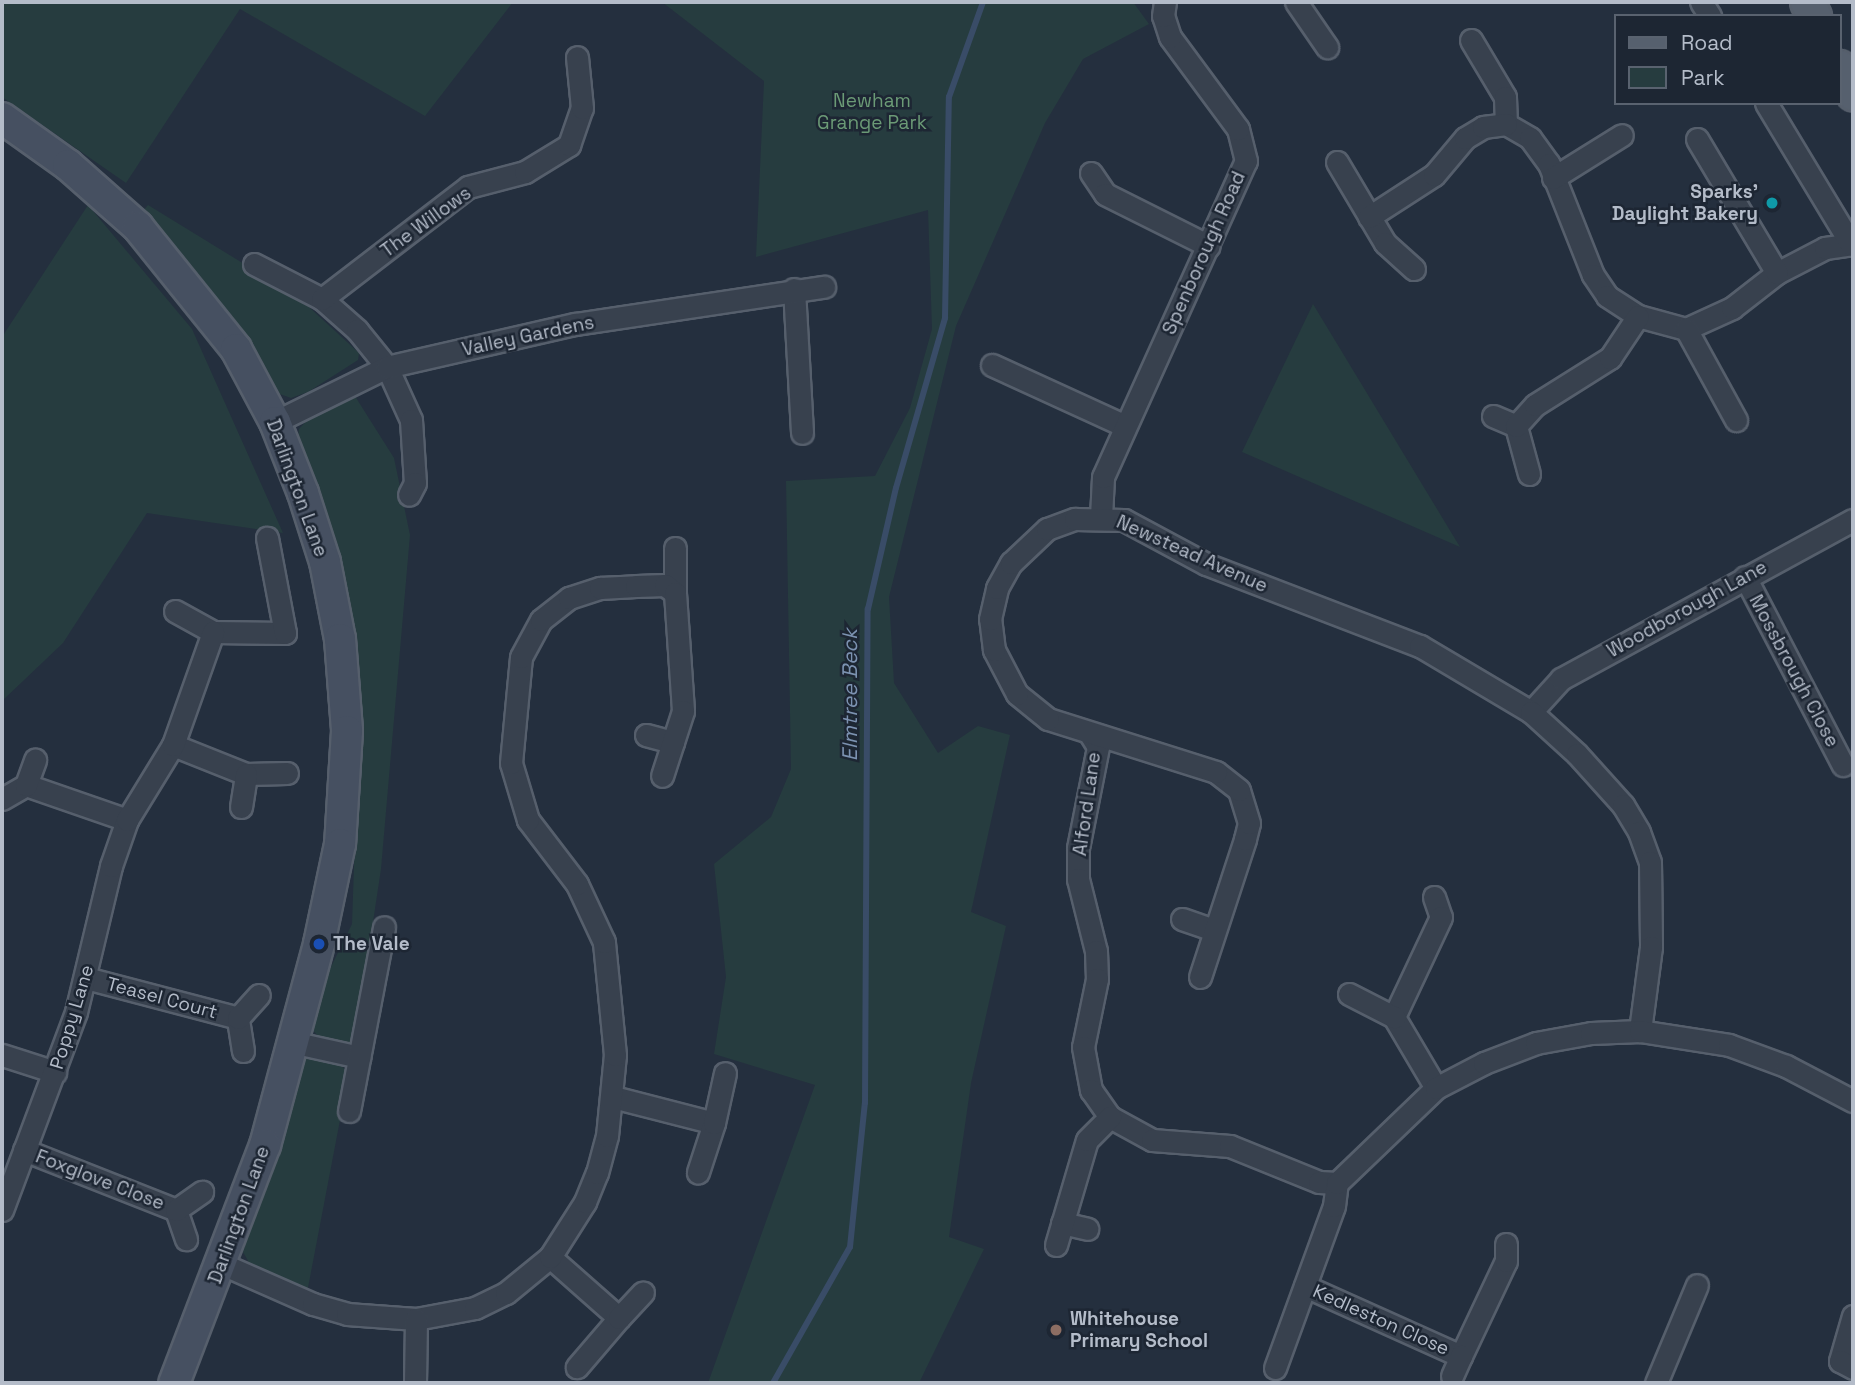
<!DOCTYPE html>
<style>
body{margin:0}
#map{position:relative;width:1855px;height:1385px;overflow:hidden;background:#242f3e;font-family:"Space Grotesk",sans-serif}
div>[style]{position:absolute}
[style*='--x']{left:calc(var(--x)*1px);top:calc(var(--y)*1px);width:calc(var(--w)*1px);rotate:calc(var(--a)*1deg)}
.green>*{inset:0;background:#263c3f}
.stream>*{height:6px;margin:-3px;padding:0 3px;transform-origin:3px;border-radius:3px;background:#394c67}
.roads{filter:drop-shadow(2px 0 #565f6c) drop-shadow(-2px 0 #565f6c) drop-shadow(0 2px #565f6c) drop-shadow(0 -2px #565f6c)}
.street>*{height:21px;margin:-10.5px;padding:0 10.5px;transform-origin:10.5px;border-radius:10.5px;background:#38414e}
.secondary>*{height:30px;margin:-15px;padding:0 15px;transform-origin:15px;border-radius:15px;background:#465061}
.primary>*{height:33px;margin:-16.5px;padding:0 16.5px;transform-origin:16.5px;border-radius:16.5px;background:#56606e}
.dots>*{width:19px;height:19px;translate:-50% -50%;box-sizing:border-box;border:4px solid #1d2633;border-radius:50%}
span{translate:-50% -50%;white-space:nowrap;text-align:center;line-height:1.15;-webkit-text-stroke:5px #1d2633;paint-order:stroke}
.park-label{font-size:19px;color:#6b9a76}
.poi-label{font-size:19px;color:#b4bcc9;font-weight:700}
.right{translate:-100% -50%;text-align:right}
.left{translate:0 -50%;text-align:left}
.street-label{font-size:19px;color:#b4bcc9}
.water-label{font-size:21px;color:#7c92b1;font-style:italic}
.frame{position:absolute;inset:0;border:4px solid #b4bcc9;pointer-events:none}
.legend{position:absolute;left:1614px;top:14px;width:228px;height:91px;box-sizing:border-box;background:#1d2633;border:2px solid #59626f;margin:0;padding:9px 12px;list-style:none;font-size:21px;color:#b4bcc9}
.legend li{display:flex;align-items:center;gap:14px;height:35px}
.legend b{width:35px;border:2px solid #59626f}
</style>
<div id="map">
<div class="green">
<div style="clip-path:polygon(2px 2px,513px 2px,425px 116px,240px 9px,126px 183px,2px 97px)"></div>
<div style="clip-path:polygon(662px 2px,1133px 2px,1149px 24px,1083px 59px,1045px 123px,956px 326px,889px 597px,894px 683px,938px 753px,978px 726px,1010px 735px,971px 912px,1006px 926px,971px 1083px,949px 1237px,984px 1249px,919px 1383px,708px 1383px,815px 1085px,714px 1054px,726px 977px,714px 864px,771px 817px,791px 769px,786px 481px,875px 476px,910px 408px,932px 329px,928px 210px,756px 257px,764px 81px)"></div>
<div style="clip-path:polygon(88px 205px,192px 329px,283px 533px,147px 513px,63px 643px,2px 701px,2px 337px)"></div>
<div style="clip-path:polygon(148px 205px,298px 297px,359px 353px,358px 360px,308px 392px,291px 398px,277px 393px,242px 331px,141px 213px)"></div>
<div style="clip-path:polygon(1313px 304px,1460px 547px,1242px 452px)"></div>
<div style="clip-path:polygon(353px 393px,394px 458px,410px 535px,381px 869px,355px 1041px,347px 1047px,322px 1041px,312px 1029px,327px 975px,352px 924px,360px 693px,351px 625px,297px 443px,299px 429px,310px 417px)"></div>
<div style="clip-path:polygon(311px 1055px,338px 1063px,349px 1073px,307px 1293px,252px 1268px,243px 1252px,300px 1063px)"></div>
</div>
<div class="stream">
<div style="--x:773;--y:1383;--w:156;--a:-60.5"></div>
<div style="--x:850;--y:1247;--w:145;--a:-84.1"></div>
<div style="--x:865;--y:1103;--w:494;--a:-89.7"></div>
<div style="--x:868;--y:609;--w:124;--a:-77"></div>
<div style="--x:896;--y:488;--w:177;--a:-73.9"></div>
<div style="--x:945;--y:318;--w:221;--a:-89"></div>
<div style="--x:949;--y:97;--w:101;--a:-70.3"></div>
</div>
<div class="roads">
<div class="street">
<div style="--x:1296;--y:2;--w:55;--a:55.4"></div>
<div style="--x:1701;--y:2;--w:17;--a:57"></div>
<div style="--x:1471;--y:40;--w:66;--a:59.2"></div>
<div style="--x:1505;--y:97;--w:27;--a:88"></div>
<div style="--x:1506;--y:124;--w:28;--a:30"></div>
<div style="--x:1530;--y:138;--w:32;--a:54"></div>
<div style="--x:1549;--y:164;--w:119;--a:68.4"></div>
<div style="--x:1593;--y:275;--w:25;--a:56"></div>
<div style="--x:1607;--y:296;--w:37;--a:33"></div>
<div style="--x:1638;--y:316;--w:50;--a:15.2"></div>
<div style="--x:1686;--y:329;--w:51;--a:-24.5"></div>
<div style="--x:1732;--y:308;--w:57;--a:-37.9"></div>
<div style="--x:1777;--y:273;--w:54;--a:-27.5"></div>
<div style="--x:1825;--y:248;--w:28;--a:-8"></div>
<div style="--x:1766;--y:103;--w:165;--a:58.9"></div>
<div style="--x:1697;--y:139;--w:156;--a:59.2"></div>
<div style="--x:1337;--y:162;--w:94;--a:59.3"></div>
<div style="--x:1385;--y:243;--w:39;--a:42"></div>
<div style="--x:1091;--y:173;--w:25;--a:56"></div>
<div style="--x:1105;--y:194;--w:116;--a:26.6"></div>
<div style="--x:1553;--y:178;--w:81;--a:-31.9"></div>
<div style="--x:1369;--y:217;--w:77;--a:-32.9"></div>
<div style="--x:1434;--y:175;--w:48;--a:-50"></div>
<div style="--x:1465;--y:138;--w:21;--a:-31"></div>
<div style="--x:1483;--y:127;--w:23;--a:-7"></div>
<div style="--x:254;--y:264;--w:76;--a:27.2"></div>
<div style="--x:322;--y:299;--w:47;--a:41.5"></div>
<div style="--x:357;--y:330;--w:48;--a:51"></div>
<div style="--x:387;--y:367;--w:58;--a:65.6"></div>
<div style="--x:411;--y:420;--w:63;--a:86.4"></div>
<div style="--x:415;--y:483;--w:13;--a:117"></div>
<div style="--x:794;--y:289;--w:144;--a:86.8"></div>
<div style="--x:322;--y:299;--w:184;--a:-37.5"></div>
<div style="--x:468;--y:187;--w:59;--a:-14.7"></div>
<div style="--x:525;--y:172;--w:52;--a:-31.5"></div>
<div style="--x:569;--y:145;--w:39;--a:-71"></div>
<div style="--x:582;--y:108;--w:51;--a:-95.6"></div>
<div style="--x:1686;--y:329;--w:104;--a:61.2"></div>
<div style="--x:992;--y:365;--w:146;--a:24.6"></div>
<div style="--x:1493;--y:416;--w:25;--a:23"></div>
<div style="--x:275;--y:422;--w:125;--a:-26.2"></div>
<div style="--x:387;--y:367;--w:193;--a:-12.9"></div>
<div style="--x:575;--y:324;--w:252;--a:-8.5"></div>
<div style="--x:1529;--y:474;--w:50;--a:-105.2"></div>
<div style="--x:1516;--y:426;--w:28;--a:-48"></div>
<div style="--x:1535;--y:405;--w:89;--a:-32.1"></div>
<div style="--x:1610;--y:358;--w:50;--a:-56.3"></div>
<div style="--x:1101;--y:517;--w:40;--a:-87.1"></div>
<div style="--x:1103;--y:477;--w:347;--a:-65.7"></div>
<div style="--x:1246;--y:161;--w:33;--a:-104"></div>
<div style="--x:1238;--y:129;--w:114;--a:-126.5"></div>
<div style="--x:1170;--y:37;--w:22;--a:-108"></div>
<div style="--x:1163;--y:16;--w:14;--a:-82"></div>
<div style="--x:675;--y:548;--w:45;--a:90"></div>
<div style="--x:1745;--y:577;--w:212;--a:62.5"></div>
<div style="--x:175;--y:611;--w:43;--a:28.9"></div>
<div style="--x:213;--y:632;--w:72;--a:0.8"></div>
<div style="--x:285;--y:633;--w:97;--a:-100.7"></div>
<div style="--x:1531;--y:712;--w:45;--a:-47.7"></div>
<div style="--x:1561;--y:679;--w:332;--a:-28.6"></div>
<div style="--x:1090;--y:734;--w:15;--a:58"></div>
<div style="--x:1098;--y:747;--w:103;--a:101.2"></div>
<div style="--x:1078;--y:848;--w:31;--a:90"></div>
<div style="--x:1078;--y:879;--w:74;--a:76"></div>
<div style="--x:1096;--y:951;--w:28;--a:88"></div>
<div style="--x:1097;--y:979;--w:69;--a:101.6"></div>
<div style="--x:1083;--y:1047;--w:44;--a:79.5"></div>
<div style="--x:1091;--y:1090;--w:33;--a:55"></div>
<div style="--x:1110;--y:1117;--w:48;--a:28.7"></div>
<div style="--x:1152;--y:1140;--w:78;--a:4.4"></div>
<div style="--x:1230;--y:1146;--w:96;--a:22"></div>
<div style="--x:1319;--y:1182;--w:18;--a:3"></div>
<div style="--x:646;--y:735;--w:28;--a:15"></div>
<div style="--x:173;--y:745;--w:79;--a:21.7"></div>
<div style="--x:246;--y:774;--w:41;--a:-1.4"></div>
<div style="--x:26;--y:785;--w:107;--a:19.1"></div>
<div style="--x:2;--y:799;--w:28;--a:-30"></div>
<div style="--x:26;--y:785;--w:27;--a:-70"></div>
<div style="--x:241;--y:807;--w:33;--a:-81"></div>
<div style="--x:1434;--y:897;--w:21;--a:71"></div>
<div style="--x:1441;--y:917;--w:110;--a:115.2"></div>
<div style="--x:1394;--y:1017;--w:82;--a:59.4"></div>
<div style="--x:1182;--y:919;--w:34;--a:19"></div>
<div style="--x:1200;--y:977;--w:145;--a:-71.9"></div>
<div style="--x:1245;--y:839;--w:16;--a:-76"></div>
<div style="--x:1249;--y:823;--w:34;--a:-107"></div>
<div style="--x:1239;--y:790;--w:29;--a:-142"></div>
<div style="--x:1216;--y:772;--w:176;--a:-162.5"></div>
<div style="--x:1048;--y:719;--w:40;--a:-141"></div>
<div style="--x:1017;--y:694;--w:50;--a:-117.6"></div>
<div style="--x:994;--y:650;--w:31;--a:-97"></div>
<div style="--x:990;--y:619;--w:32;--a:-77"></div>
<div style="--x:997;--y:588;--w:29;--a:-61"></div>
<div style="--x:1011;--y:563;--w:50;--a:-43.4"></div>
<div style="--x:1047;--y:529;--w:30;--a:-20"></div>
<div style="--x:1075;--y:519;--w:49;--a:1.2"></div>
<div style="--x:1124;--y:520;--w:93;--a:28.2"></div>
<div style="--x:1206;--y:564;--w:229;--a:21"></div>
<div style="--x:1420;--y:646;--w:129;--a:30.7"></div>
<div style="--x:1531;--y:712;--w:62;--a:42.4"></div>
<div style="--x:1577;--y:754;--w:69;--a:48"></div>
<div style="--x:1623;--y:805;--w:31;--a:59"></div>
<div style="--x:1639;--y:832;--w:32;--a:70"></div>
<div style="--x:1650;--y:862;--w:85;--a:89.3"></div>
<div style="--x:1651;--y:947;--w:85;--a:97.5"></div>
<div style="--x:86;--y:978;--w:157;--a:14.7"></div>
<div style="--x:1349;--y:994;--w:51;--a:27.1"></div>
<div style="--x:296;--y:1043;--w:65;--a:12.5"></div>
<div style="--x:243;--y:1051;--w:33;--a:-99"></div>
<div style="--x:238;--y:1018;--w:31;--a:-48"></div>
<div style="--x:2;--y:1055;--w:56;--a:17.8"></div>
<div style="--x:613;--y:1097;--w:104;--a:14.4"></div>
<div style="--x:714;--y:1123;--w:52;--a:108.1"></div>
<div style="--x:349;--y:1111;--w:187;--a:-79.2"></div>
<div style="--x:714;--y:1123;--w:51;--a:-77.6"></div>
<div style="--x:24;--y:1150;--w:163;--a:21.5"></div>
<div style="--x:176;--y:1210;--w:31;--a:71"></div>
<div style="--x:2;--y:1210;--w:211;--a:-69.5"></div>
<div style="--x:76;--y:1012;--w:150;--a:-76.5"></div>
<div style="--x:111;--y:866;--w:49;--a:-70.8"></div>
<div style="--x:127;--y:820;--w:88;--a:-58.5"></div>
<div style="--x:173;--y:745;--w:120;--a:-70.5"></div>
<div style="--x:176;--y:1210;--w:32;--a:-35"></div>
<div style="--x:1062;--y:1223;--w:26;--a:13"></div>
<div style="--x:1056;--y:1245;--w:109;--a:-73.6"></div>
<div style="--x:1087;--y:1140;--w:33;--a:-45"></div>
<div style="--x:550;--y:1257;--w:92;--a:41.5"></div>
<div style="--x:619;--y:1318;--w:65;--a:130.6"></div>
<div style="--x:222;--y:1264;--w:99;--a:23.7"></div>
<div style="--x:313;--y:1304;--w:35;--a:16"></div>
<div style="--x:347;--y:1314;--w:69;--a:4.1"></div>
<div style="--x:416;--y:1319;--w:60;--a:-10.6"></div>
<div style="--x:475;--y:1308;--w:34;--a:-26"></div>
<div style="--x:506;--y:1293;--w:57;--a:-39.3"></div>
<div style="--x:550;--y:1257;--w:65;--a:-57.5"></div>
<div style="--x:585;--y:1202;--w:31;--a:-68"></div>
<div style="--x:597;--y:1173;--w:38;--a:-75"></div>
<div style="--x:607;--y:1136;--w:81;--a:-84.4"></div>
<div style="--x:615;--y:1055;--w:114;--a:-95.6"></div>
<div style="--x:604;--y:942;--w:64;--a:-115"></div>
<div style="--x:577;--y:884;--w:81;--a:-127.4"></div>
<div style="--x:528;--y:820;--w:59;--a:-106.6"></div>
<div style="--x:511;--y:763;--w:106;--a:-84.6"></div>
<div style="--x:521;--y:657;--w:42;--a:-61.6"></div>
<div style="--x:541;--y:620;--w:36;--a:-38"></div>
<div style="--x:569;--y:598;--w:33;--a:-18"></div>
<div style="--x:600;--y:588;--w:36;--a:-3"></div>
<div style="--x:636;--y:586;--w:29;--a:-2"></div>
<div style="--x:665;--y:585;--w:13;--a:39"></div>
<div style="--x:675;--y:593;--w:118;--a:86.1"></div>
<div style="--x:683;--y:711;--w:68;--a:107.9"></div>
<div style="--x:1305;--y:1286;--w:171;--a:24.2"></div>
<div style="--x:1461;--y:1356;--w:105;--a:-64.7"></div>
<div style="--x:1506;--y:1261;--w:17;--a:-90"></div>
<div style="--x:1853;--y:1316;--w:47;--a:106.1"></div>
<div style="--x:1840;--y:1361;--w:15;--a:28"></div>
<div style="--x:619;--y:1318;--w:35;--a:-47"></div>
<div style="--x:1275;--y:1368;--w:172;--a:-70"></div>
<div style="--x:1334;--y:1206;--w:23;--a:-83"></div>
<div style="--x:1337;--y:1183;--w:137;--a:-43.8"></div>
<div style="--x:1436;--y:1088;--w:54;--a:-27.5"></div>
<div style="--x:1484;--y:1063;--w:56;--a:-21"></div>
<div style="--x:1536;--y:1043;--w:56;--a:-10.3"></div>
<div style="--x:1591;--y:1033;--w:49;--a:-2.3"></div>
<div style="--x:1640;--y:1031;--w:90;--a:8.9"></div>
<div style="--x:1729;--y:1045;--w:61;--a:20.2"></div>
<div style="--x:1786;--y:1066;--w:76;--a:27.6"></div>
<div style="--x:1452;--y:1376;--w:22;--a:-66"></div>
<div style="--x:415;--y:1383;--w:64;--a:-89.1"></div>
<div style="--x:1656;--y:1383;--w:106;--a:-67.3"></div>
</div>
<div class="secondary">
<div style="--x:2;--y:118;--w:81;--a:35.5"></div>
<div style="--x:68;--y:165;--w:94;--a:41.5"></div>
<div style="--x:138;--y:227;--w:156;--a:51.2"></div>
<div style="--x:236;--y:349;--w:83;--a:61.9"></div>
<div style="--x:275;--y:422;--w:76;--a:68.5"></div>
<div style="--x:303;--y:493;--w:72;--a:72.3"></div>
<div style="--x:325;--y:562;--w:78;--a:79"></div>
<div style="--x:340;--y:639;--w:92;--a:85.6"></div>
<div style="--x:347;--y:731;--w:113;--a:93.5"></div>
<div style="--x:340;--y:844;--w:102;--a:101.9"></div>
<div style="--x:319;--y:944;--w:208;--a:105"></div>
<div style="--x:265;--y:1145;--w:255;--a:110.9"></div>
</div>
<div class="primary">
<div style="--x:1807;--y:2;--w:16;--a:63"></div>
<div style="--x:1839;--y:67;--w:30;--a:62"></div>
</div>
</div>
<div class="dots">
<div style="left:1772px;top:203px;background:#0f9aa8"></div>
<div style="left:319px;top:944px;background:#1a4fb4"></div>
<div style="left:1056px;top:1330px;background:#8d6e63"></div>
</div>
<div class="park-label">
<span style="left:872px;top:112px">Newham<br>Grange Park</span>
</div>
<div class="poi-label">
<span class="right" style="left:1758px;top:203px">Sparks'<br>Daylight Bakery</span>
<span class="left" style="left:333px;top:944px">The Vale</span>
<span class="left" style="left:1070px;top:1330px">Whitehouse<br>Primary School</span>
</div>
<div class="street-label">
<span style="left:426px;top:222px;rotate:-36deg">The Willows</span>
<span style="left:1204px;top:253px;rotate:-66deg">Spenborough Road</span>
<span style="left:528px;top:336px;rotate:-12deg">Valley Gardens</span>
<span style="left:297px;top:488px;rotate:70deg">Darlington Lane</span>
<span style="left:1192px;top:554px;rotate:24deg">Newstead Avenue</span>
<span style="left:1687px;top:609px;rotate:-29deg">Woodborough Lane</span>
<span style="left:1794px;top:671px;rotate:62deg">Mossbrough Close</span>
<span style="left:1087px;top:804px;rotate:-82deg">Alford Lane</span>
<span style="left:162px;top:998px;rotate:15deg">Teasel Court</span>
<span style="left:72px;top:1017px;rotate:-73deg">Poppy Lane</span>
<span style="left:100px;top:1180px;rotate:21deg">Foxglove Close</span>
<span style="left:239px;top:1215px;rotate:-70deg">Darlington Lane</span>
<span style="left:1381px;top:1320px;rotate:24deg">Kedleston Close</span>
</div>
<div class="water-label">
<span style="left:850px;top:695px;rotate:-90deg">Elmtree Beck</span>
</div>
<div class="frame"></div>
<ul class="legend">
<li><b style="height:9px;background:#56606e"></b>Road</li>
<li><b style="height:19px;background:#263c3f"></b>Park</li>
</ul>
</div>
